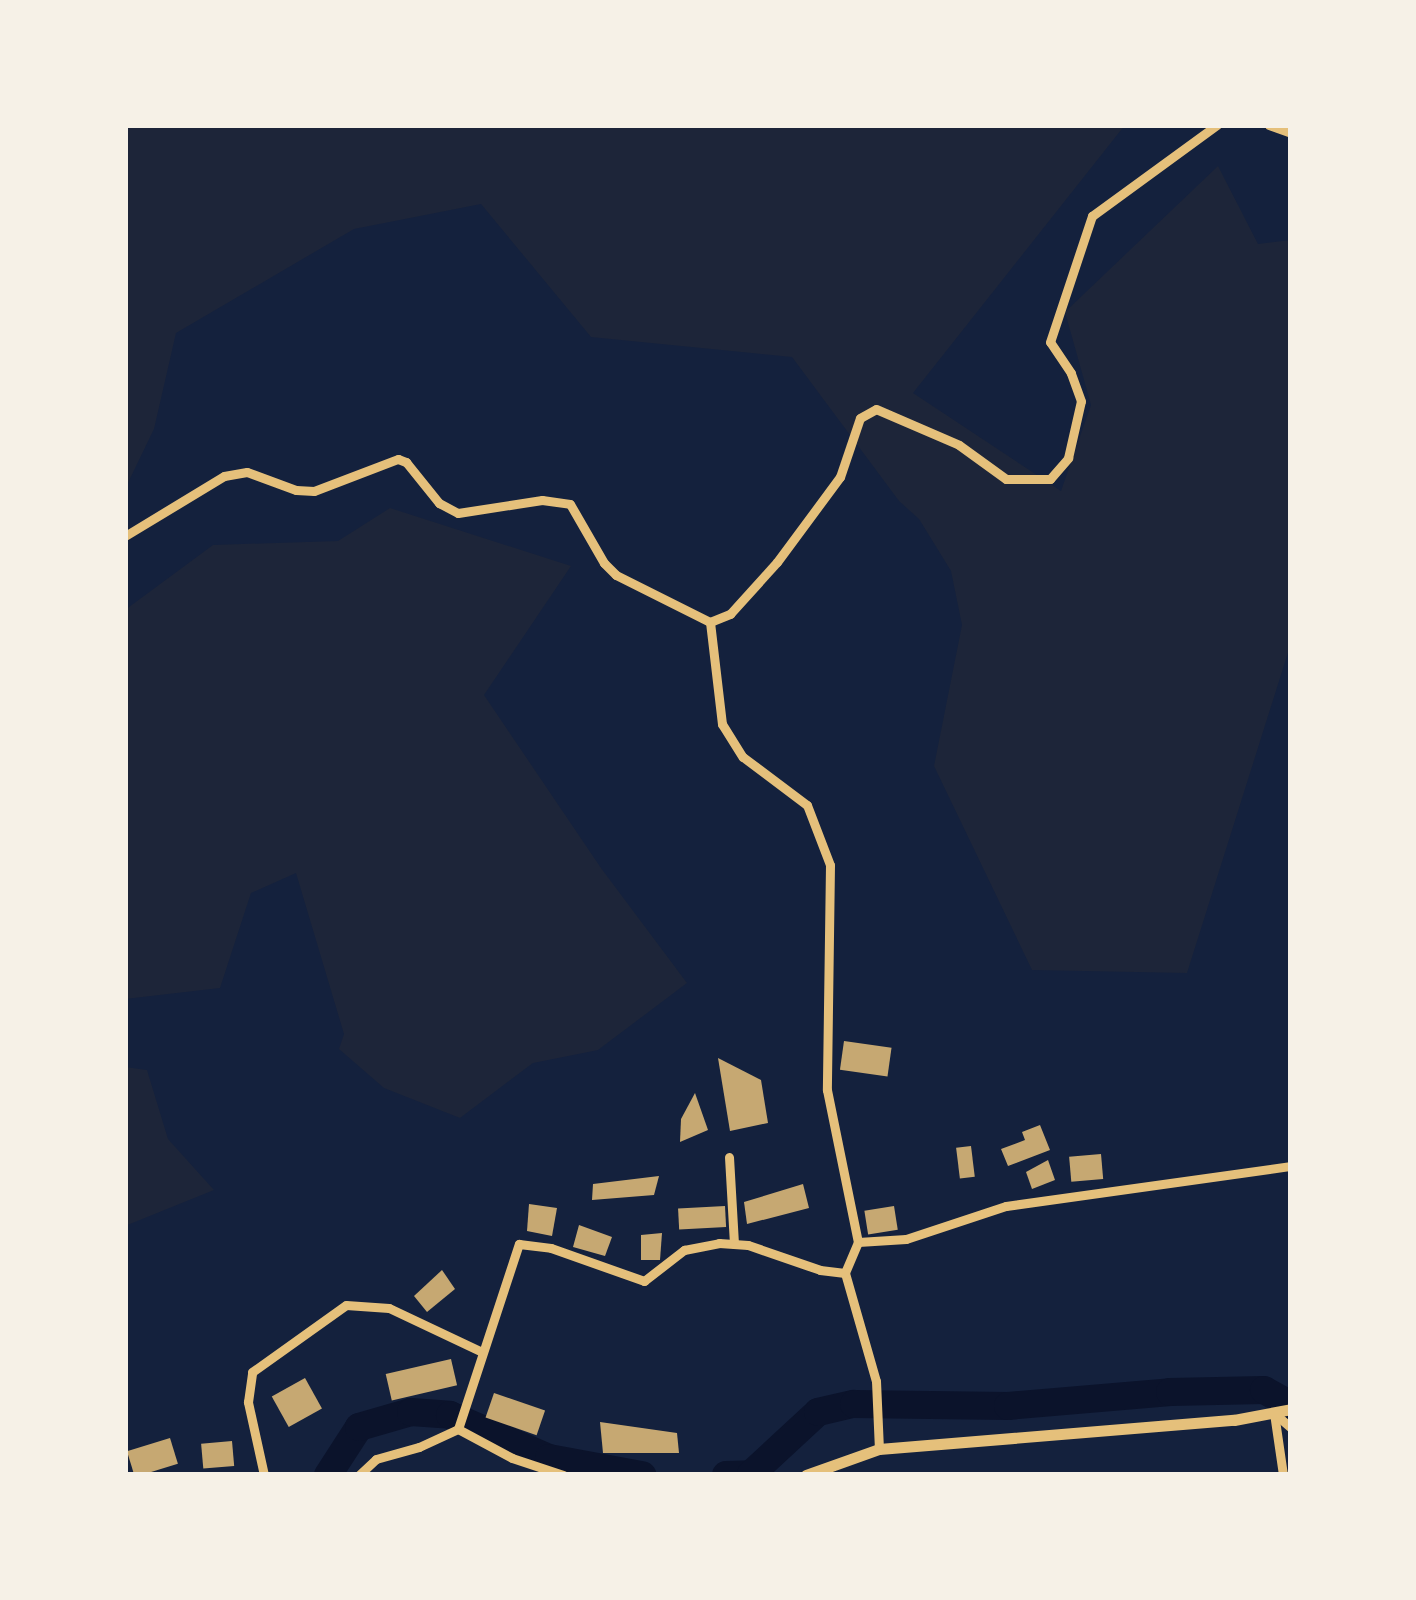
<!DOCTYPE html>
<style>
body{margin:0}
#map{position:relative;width:1416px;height:1600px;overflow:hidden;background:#14213d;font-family:"Fira Sans Condensed",sans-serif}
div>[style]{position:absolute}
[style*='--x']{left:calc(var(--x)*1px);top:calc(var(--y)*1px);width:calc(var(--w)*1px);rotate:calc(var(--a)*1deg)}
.green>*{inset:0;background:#1d2539}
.river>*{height:28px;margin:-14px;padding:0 14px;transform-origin:14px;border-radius:14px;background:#0b132b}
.building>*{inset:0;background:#c6a872;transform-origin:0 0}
.minor>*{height:9px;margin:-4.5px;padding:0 4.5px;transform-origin:4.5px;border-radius:4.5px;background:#e5c07b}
.tertiary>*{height:11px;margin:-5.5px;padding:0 5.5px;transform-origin:5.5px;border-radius:5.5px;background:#e5c07b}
span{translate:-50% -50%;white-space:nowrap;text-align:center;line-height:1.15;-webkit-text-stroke:9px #f6f1e7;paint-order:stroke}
.frame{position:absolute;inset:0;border:128px solid #f6f1e7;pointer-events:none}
</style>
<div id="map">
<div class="green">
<div style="clip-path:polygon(125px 125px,1125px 125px,913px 393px,1061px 491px,1091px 405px,1065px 312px,1218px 166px,1258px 244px,1291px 240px,1291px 643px,1187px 973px,1032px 970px,934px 766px,962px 625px,951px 571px,919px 519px,899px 501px,792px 357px,591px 337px,481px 204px,354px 229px,176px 333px,154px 429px,125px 489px)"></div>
<div style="clip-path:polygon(390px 508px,571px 566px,484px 695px,601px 868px,687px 983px,598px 1050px,533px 1063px,460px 1118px,384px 1088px,339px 1049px,344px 1034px,296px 873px,251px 893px,220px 988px,125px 999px,125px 610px,213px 545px,338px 541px)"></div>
<div style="clip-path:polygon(125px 1067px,147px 1070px,168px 1139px,214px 1190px,125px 1226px)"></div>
</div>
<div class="river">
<div style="--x:328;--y:1475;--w:57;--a:-57.1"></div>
<div style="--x:359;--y:1427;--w:54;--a:-16.1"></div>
<div style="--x:411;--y:1412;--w:39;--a:4"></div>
<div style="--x:450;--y:1415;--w:108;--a:23.5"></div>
<div style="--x:549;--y:1458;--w:95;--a:10.4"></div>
<div style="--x:726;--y:1475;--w:25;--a:-2"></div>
<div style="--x:751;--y:1474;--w:91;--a:-42.8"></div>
<div style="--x:818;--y:1412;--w:37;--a:-13"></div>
<div style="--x:854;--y:1404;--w:154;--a:0.7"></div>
<div style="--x:1008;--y:1406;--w:163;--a:-4.9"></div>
<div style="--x:1170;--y:1392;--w:94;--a:-1.2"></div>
<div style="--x:1264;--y:1390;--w:31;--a:29"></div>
</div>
<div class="building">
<div style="left:844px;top:1041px;width:48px;height:29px;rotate:8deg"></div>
<div style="clip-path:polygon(718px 1058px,761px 1080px,768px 1123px,730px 1131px)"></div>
<div style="clip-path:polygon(695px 1093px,708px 1130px,680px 1142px,681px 1119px)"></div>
<div style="clip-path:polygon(1040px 1125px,1050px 1150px,1008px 1166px,1001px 1149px,1025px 1140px,1022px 1132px)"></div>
<div style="left:971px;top:1146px;width:31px;height:15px;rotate:83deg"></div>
<div style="left:1101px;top:1154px;width:25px;height:32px;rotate:85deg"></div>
<div style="clip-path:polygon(1048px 1160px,1055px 1180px,1032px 1189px,1026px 1172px)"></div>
<div style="clip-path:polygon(659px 1176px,654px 1195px,592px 1200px,593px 1184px)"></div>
<div style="clip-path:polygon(803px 1184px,809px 1208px,747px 1224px,744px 1202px)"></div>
<div style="clip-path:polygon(529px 1204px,557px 1208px,552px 1236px,527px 1231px)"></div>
<div style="left:725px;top:1206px;width:21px;height:47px;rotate:87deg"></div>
<div style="left:894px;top:1206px;width:24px;height:30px;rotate:81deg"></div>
<div style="clip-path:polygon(579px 1225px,612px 1237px,605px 1256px,573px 1247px)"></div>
<div style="clip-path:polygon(662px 1233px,660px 1260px,641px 1260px,641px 1235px)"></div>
<div style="clip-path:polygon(442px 1270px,455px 1289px,427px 1312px,414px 1296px)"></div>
<div style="left:451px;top:1359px;width:27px;height:67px;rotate:77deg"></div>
<div style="left:305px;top:1378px;width:35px;height:38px;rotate:61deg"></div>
<div style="left:494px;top:1393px;width:54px;height:26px;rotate:19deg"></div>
<div style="clip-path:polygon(600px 1422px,677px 1433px,679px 1453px,603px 1453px)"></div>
<div style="left:170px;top:1438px;width:27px;height:45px;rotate:73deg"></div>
<div style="left:232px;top:1441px;width:25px;height:31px;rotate:85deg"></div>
</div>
<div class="minor">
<div style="--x:1269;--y:125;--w:23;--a:20"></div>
<div style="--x:125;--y:536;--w:116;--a:-31.2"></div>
<div style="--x:224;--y:476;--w:23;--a:-10"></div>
<div style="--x:247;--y:472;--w:52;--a:20.2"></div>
<div style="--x:296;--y:490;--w:18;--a:3"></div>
<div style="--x:314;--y:491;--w:90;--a:-20.9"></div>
<div style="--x:398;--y:459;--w:9;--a:21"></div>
<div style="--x:406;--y:462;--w:53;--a:51.2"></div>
<div style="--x:439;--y:503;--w:21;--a:28"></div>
<div style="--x:458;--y:513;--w:85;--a:-8.8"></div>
<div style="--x:542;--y:500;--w:28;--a:8"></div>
<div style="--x:570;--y:504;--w:68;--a:60"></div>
<div style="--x:604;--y:563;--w:17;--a:45"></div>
<div style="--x:616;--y:575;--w:105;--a:26.6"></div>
<div style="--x:710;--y:622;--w:22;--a:-22"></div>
<div style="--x:730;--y:614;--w:70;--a:-47.9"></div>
<div style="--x:777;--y:562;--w:106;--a:-53.5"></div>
<div style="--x:840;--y:477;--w:62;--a:-71.3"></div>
<div style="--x:860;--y:418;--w:18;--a:-29"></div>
<div style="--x:876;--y:409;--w:90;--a:23.4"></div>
<div style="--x:959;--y:445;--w:58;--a:35.9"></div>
<div style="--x:1006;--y:479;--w:44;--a:0"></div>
<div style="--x:1050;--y:479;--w:28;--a:-49"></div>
<div style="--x:1068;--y:458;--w:58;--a:-77.2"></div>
<div style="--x:1081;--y:401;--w:30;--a:-110"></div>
<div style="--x:1071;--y:373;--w:37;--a:-124"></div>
<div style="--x:1050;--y:342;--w:133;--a:-71.6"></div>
<div style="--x:1092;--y:216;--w:155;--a:-36.1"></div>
<div style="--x:710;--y:622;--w:103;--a:83.3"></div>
<div style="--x:722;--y:724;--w:39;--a:58"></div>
<div style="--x:743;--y:757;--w:80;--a:36.9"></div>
<div style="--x:807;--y:805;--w:64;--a:69"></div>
<div style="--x:830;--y:865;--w:225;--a:90.8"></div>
<div style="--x:827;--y:1090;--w:155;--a:78.5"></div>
<div style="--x:858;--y:1242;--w:34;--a:113"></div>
<div style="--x:845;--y:1273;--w:112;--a:74"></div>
<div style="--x:876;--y:1381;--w:68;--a:87.5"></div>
<div style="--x:729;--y:1157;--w:87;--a:86.7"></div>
<div style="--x:858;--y:1242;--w:48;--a:-3.6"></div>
<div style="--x:906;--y:1239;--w:105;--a:-18.3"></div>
<div style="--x:1006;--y:1206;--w:288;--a:-8"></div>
<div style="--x:1274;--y:1413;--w:63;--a:81.7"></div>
<div style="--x:1274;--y:1413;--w:23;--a:41"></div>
<div style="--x:458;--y:1429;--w:61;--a:28.2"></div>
<div style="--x:512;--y:1458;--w:54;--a:18.4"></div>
<div style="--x:264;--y:1475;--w:75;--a:-102.4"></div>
<div style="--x:248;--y:1402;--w:30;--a:-82"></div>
<div style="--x:252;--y:1372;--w:115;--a:-35.5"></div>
<div style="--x:346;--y:1305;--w:43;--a:4"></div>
<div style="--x:389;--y:1308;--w:103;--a:25.3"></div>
<div style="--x:359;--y:1475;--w:23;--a:-43"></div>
<div style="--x:376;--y:1459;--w:45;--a:-15.6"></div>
<div style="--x:419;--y:1447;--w:43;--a:-24.8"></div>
<div style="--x:458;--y:1429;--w:195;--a:-71.8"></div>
<div style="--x:519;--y:1244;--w:32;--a:7"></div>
<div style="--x:551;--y:1248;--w:99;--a:19.5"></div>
<div style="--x:644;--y:1281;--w:51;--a:-37.8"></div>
<div style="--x:684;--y:1250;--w:36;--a:-11"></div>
<div style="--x:719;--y:1243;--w:29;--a:4"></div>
<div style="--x:748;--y:1245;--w:76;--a:19.1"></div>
<div style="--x:820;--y:1270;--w:25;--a:7"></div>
</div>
<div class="tertiary">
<div style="--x:806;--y:1475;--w:77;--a:-19.6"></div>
<div style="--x:879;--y:1449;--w:356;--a:-4.7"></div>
<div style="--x:1234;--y:1420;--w:58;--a:-10.9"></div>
</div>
<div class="frame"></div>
</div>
